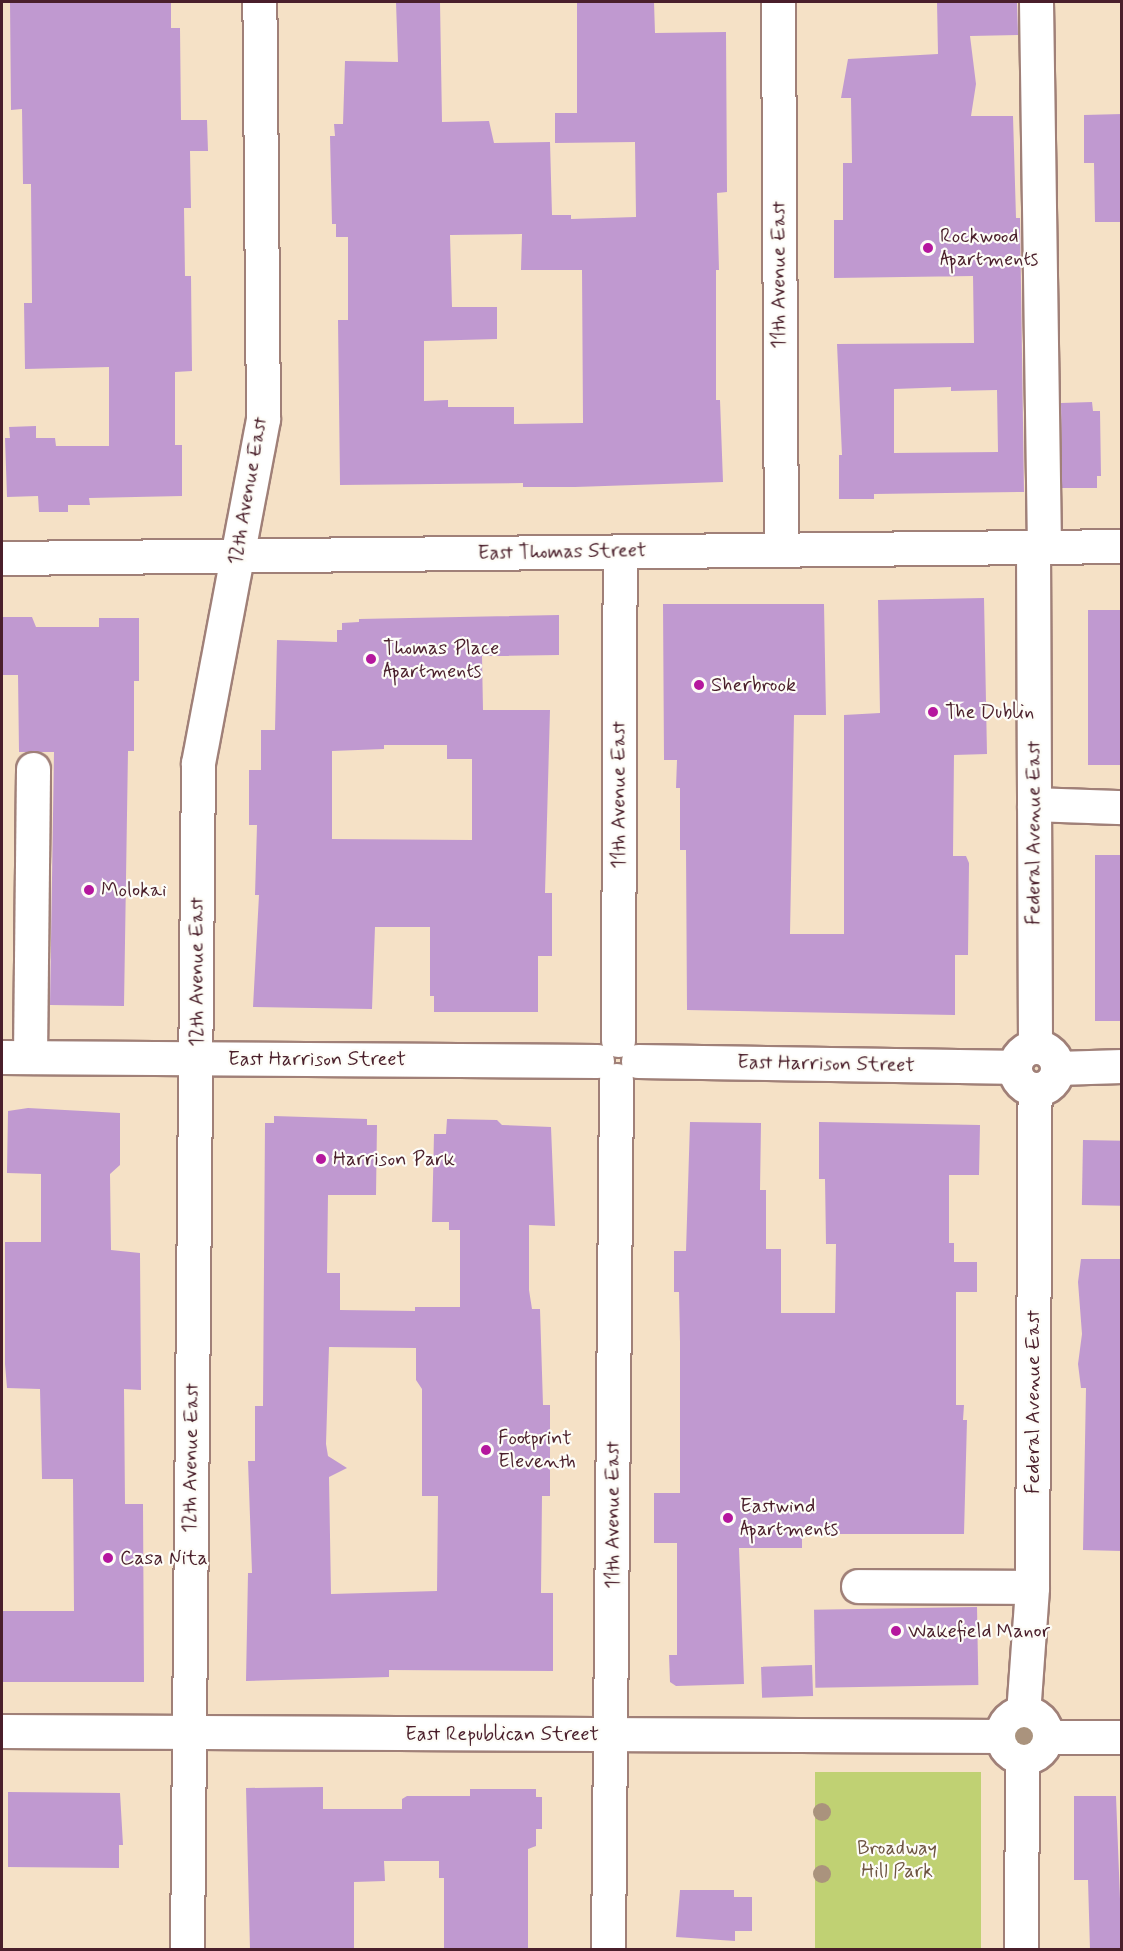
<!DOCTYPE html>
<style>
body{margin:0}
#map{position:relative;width:1123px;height:1951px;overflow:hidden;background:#f5e1c6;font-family:Mynerve,sans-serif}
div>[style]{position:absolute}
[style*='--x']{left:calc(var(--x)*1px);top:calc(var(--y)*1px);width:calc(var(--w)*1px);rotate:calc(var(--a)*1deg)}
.green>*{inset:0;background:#c0d173;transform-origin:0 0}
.building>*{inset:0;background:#c099d0;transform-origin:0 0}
.roads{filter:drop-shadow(2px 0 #a08078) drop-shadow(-2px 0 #a08078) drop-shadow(0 2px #a08078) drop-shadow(0 -2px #a08078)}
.minor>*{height:33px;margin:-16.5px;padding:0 16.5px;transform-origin:16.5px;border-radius:16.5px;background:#fff}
.minor>.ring{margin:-16.5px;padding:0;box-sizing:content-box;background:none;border:33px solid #fff;border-radius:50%}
.trees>*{width:18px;height:18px;margin:-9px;border-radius:50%;background:#aa937d}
.dots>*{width:16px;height:16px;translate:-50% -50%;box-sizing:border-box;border:3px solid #fdfcf7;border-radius:50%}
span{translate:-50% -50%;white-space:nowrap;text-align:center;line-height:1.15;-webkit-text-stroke:4.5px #fdfcf7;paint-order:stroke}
.poi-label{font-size:20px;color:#4a1f2b}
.left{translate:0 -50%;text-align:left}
.street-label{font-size:20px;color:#4a1f2b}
.park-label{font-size:20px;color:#6d5441}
.frame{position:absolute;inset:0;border:3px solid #4a1f2b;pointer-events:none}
</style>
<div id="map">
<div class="green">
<div style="left:815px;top:1772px;width:166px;height:177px"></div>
</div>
<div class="building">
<div style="clip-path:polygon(10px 2px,171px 3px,171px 28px,180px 28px,181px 120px,207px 120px,208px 151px,190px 151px,191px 208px,184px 208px,185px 276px,191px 276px,192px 371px,175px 372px,175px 445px,182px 445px,182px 496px,89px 498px,90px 505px,68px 505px,68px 512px,39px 512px,38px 496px,7px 497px,5px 438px,10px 438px,9px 427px,36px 426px,36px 438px,55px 438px,56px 446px,109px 446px,109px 367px,25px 369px,24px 303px,32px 303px,31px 184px,23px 184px,22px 109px,11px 110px)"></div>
<div style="clip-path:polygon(evenodd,396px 2px,440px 2px,442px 122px,489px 121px,494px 143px,550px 142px,552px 215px,571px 215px,571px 219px,636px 217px,635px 142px,555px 143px,555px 113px,577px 113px,577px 2px,654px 2px,655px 33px,726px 32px,727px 192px,717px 193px,719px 270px,716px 270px,716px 400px,720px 400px,723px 482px,575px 487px,523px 487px,523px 483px,340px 485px,338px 320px,348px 320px,348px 237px,336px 237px,336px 224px,332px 224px,330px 136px,335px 136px,334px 124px,343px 124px,345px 61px,398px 62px,396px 2px,522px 234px,521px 270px,582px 270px,583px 423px,514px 424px,514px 407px,448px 407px,448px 400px,424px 401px,424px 341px,497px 339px,497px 307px,452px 307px,450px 235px,522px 234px)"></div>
<div style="clip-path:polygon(evenodd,937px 2px,1017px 2px,1018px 35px,970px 36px,976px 84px,971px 116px,1013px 116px,1016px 218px,1020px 218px,1024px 492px,874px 494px,874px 499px,839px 499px,839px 455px,842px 455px,837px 344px,974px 343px,973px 276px,834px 278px,834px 220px,843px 220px,843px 163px,852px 163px,851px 98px,841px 98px,848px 59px,938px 54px,937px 2px,951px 387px,951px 391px,997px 390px,998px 452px,894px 453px,894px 389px,951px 387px)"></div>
<div style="clip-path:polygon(1122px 114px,1122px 222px,1095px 222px,1094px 163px,1084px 163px,1084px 115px)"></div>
<div style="clip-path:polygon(1092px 402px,1093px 411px,1100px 411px,1101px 476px,1097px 476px,1097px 488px,1062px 488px,1061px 403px)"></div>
<div style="clip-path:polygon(984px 598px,987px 754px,954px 755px,953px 856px,966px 856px,969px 863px,968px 955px,955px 955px,955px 1015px,687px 1010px,686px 850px,680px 850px,680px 788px,676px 788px,677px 760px,664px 760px,663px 604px,824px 604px,826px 715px,794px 715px,790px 934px,844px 934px,844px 715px,880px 713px,878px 600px)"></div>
<div style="left:1088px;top:610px;width:34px;height:155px"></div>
<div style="clip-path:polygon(evenodd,559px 615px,559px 655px,482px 656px,483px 710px,550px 710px,545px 893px,552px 893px,552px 956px,538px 956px,538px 1012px,434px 1012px,434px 996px,430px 996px,430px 927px,375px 927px,372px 1009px,253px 1007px,259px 895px,255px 895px,257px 825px,249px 825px,249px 770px,261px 770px,261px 730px,275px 730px,277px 640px,337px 642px,337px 630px,342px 630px,342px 623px,359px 622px,359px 619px,559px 615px,384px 745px,447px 745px,447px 759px,472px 759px,472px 840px,332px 839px,332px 751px,384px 749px,384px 745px)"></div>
<div style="clip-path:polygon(2px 617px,32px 617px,36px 627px,99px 627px,99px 618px,139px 618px,139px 681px,134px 681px,134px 751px,128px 751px,124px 1006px,50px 1005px,54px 752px,19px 752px,18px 675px,2px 675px)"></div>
<div style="left:1095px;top:855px;width:27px;height:166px"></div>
<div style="clip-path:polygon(28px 1108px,120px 1113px,120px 1165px,110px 1174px,111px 1250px,140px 1253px,141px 1390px,124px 1389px,125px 1504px,143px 1504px,144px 1682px,2px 1682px,2px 1611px,74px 1611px,73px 1479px,42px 1479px,40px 1389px,7px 1388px,5px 1364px,5px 1242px,41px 1242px,41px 1174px,7px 1173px,8px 1111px)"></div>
<div style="clip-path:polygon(evenodd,274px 1116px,367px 1119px,367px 1125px,377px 1125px,376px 1195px,328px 1195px,327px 1273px,340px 1273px,340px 1310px,415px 1311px,415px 1307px,460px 1307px,460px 1230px,449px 1230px,449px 1222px,432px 1222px,434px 1134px,446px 1134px,447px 1119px,497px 1120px,502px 1125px,551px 1127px,555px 1226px,529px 1225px,529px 1290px,532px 1309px,540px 1309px,543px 1405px,550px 1405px,550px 1496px,542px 1496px,541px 1593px,553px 1593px,553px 1671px,389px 1670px,389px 1677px,246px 1681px,248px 1573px,252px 1573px,248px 1461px,255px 1461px,255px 1406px,263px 1406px,265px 1123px,274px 1123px,274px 1116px,329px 1347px,416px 1348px,416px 1380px,422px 1389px,422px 1496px,438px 1496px,437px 1591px,331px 1594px,329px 1477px,347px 1468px,328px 1456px,326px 1444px,329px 1347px)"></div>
<div style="clip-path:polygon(690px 1122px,761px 1123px,760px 1190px,766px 1190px,766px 1249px,781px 1249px,781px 1313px,835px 1313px,836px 1244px,826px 1244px,825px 1179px,819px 1179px,819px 1122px,980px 1125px,979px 1175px,949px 1175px,949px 1243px,954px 1243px,954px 1262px,977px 1262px,977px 1292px,956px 1292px,956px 1405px,964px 1405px,963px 1420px,967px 1420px,964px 1534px,802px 1534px,802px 1548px,739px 1548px,744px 1684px,676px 1686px,670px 1682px,669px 1655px,677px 1655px,677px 1543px,654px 1543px,654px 1493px,680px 1493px,680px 1343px,679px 1292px,674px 1292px,674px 1251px,686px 1251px)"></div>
<div style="left:1083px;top:1140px;width:39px;height:65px;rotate:1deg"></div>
<div style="clip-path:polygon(1081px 1259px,1122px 1259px,1122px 1551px,1083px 1550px,1086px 1388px,1081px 1388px,1078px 1364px,1082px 1334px,1078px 1282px)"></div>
<div style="left:977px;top:1607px;width:78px;height:163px;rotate:89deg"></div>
<div style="left:812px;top:1665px;width:31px;height:51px;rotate:88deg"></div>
<div style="clip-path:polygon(323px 1787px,323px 1809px,402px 1809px,402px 1799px,407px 1796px,470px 1796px,470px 1789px,536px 1789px,536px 1797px,542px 1797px,542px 1829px,536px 1829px,536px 1846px,528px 1849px,528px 1950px,444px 1950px,444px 1878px,439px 1878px,439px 1861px,384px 1861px,385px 1881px,354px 1882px,354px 1950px,250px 1950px,246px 1788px)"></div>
<div style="clip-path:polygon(8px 1792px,120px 1793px,123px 1845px,119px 1845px,119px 1868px,8px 1867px)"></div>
<div style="clip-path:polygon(1074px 1796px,1116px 1796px,1122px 1950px,1090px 1950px,1088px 1880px,1074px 1880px)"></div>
<div style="clip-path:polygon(680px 1890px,734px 1890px,734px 1897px,752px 1897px,752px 1931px,735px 1931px,735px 1941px,676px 1937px)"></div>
</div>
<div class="roads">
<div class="minor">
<div style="--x:778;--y:2;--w:547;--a:89.69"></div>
<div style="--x:1036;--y:2;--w:545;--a:89.16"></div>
<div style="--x:1033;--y:547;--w:500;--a:89.77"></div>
<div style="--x:2;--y:558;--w:1120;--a:-0.61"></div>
<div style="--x:1034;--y:804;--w:88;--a:2"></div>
<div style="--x:618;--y:1040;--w:489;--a:-89.8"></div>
<div class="ring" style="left:1015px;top:1047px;width:9px;height:9px"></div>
<div style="--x:2;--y:1057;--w:595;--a:0.39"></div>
<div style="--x:30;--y:1057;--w:288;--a:-89.4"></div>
<div style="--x:638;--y:1061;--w:376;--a:0.9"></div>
<div style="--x:1057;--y:1068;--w:65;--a:-1.8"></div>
<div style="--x:858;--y:1586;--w:174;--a:0.3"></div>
<div class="ring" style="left:1002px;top:1713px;width:11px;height:11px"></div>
<div style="--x:1023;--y:1714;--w:127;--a:-85.9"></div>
<div style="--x:1032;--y:1587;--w:498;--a:-89.7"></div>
<div style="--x:2;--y:1731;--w:1000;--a:0.29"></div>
<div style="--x:1045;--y:1737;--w:77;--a:0"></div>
<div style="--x:187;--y:1950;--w:1187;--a:-89.47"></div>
<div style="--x:198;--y:763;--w:350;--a:-79.3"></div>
<div style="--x:263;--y:419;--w:417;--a:-90.5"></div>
<div style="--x:608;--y:1950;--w:870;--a:-89.47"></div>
<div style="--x:1021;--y:1950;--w:193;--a:-89.7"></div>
</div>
</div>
<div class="trees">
<div style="left:1024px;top:1736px"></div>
<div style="left:822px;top:1812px"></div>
<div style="left:822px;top:1874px"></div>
</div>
<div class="dots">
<div style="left:928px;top:248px;background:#b5179e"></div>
<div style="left:371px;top:659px;background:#b5179e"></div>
<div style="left:699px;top:685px;background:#b5179e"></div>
<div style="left:933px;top:712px;background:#b5179e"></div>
<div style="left:89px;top:890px;background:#b5179e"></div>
<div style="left:321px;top:1159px;background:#b5179e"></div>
<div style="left:486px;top:1450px;background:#b5179e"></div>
<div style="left:728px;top:1518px;background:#b5179e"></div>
<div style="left:108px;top:1558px;background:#b5179e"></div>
<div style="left:896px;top:1631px;background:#b5179e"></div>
</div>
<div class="poi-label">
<span class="left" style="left:940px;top:248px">Rockwood<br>Apartments</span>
<span class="left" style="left:383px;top:660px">Thomas Place<br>Apartments</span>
<span class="left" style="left:711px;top:685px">Sherbrook</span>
<span class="left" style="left:945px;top:712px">The Dublin</span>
<span class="left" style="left:101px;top:890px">Molokai</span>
<span class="left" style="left:333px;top:1159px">Harrison Park</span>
<span class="left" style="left:498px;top:1450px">Footprint<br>Eleventh</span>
<span class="left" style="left:740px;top:1518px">Eastwind<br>Apartments</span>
<span class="left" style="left:120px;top:1558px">Casa Nita</span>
<span class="left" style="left:908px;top:1631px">Wakefield Manor</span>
</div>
<div class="street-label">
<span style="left:779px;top:275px;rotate:-90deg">11th Avenue East</span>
<span style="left:248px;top:491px;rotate:-80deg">12th Avenue East</span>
<span style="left:562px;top:552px;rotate:-1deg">East Thomas Street</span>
<span style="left:619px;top:795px;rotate:-90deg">11th Avenue East</span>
<span style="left:1034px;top:833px;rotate:-90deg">Federal Avenue East</span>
<span style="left:197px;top:972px;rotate:-90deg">12th Avenue East</span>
<span style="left:317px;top:1059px">East Harrison Street</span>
<span style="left:826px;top:1064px;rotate:1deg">East Harrison Street</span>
<span style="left:1033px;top:1402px;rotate:-90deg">Federal Avenue East</span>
<span style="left:191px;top:1458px;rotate:-89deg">12th Avenue East</span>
<span style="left:613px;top:1515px;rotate:-90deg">11th Avenue East</span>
<span style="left:502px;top:1734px">East Republican Street</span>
</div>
<div class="park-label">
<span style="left:897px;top:1860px">Broadway<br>Hill Park</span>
</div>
<div class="frame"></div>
</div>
